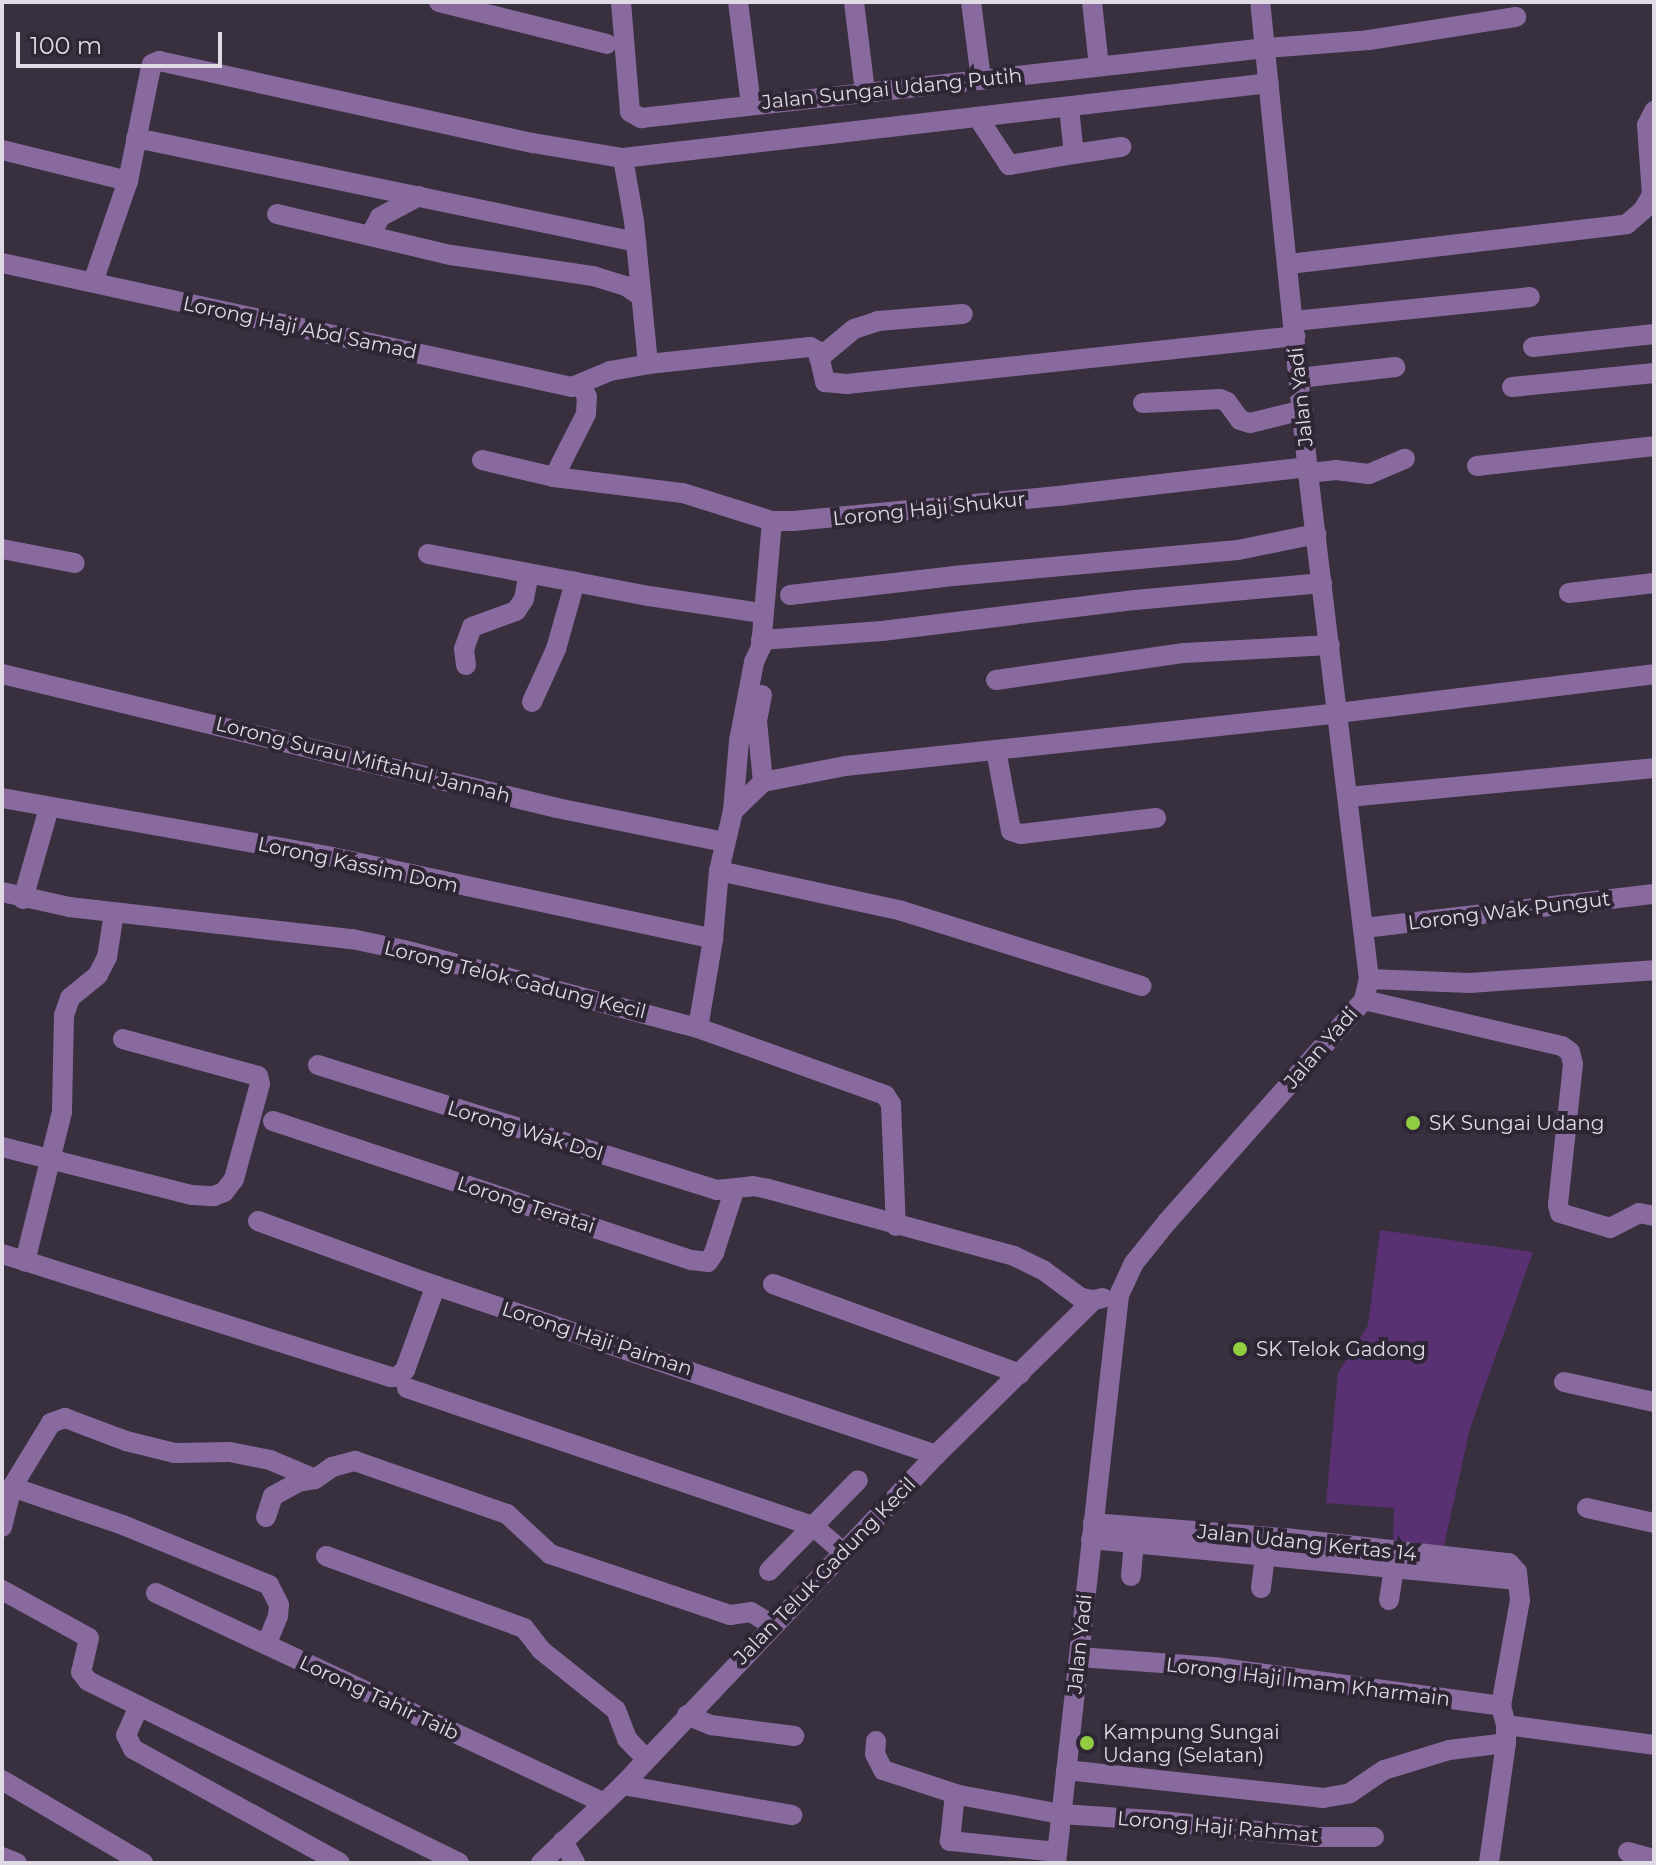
<!DOCTYPE html>
<style>
body{margin:0}
#map{position:relative;width:1656px;height:1865px;overflow:hidden;background:#38303e;font-family:Montserrat,sans-serif}
div>[style]{position:absolute}
[style*='--x']{left:calc(var(--x)*1px);top:calc(var(--y)*1px);width:calc(var(--w)*1px);rotate:calc(var(--a)*1deg)}
.green>*{inset:0;background:#593173}
.minor>*{height:20px;margin:-10px;padding:0 10px;transform-origin:10px;border-radius:10px;background:#886a9e}
.dots>*{width:22px;height:22px;translate:-50% -50%;box-sizing:border-box;border:4px solid #2e2634;border-radius:50%}
span{translate:-50% -50%;white-space:nowrap;text-align:center;line-height:1.15;-webkit-text-stroke:8px #2e2634;paint-order:stroke}
.street-label{font-size:20px;color:#dfdae4}
.poi-label{font-size:20px;color:#dfdae4}
.left{translate:0 -50%;text-align:left}
.frame{position:absolute;inset:0;border:4px solid #dfdae4;pointer-events:none}
.scale{position:absolute;left:16px;top:32px;width:206px;height:36px;box-sizing:border-box;border:4px solid #dfdae4;border-top:0;padding-left:10px;font-size:24px;line-height:28px;white-space:nowrap;color:#dfdae4;-webkit-text-stroke:6px #2e2634;paint-order:stroke}
</style>
<div id="map">
<div class="green">
<div style="clip-path:polygon(1380px 1230px,1533px 1252px,1470px 1428px,1443px 1550px,1393px 1545px,1394px 1508px,1326px 1503px,1338px 1373px,1368px 1325px)"></div>
</div>
<div class="minor">
<div style="--x:439;--y:2;--w:173;--a:14"></div>
<div style="--x:621;--y:2;--w:110;--a:85.3"></div>
<div style="--x:630;--y:112;--w:13;--a:29"></div>
<div style="--x:641;--y:118;--w:629;--a:-6.39"></div>
<div style="--x:1266;--y:48;--w:103;--a:-4.4"></div>
<div style="--x:1369;--y:40;--w:149;--a:-8.9"></div>
<div style="--x:738;--y:2;--w:104;--a:82.8"></div>
<div style="--x:854;--y:2;--w:91;--a:83"></div>
<div style="--x:971;--y:2;--w:78;--a:82.6"></div>
<div style="--x:1092;--y:2;--w:64;--a:83.8"></div>
<div style="--x:1069;--y:108;--w:46;--a:83.8"></div>
<div style="--x:1074;--y:154;--w:48;--a:-8.5"></div>
<div style="--x:979;--y:119;--w:55;--a:56.9"></div>
<div style="--x:1009;--y:165;--w:66;--a:-9.6"></div>
<div style="--x:136;--y:138;--w:511;--a:11.75"></div>
<div style="--x:2;--y:150;--w:130;--a:13.8"></div>
<div style="--x:623;--y:158;--w:64;--a:80.1"></div>
<div style="--x:634;--y:221;--w:144;--a:84.4"></div>
<div style="--x:277;--y:214;--w:179;--a:13.3"></div>
<div style="--x:451;--y:255;--w:144;--a:8.4"></div>
<div style="--x:593;--y:276;--w:34;--a:17"></div>
<div style="--x:626;--y:286;--w:19;--a:35"></div>
<div style="--x:370;--y:236;--w:21;--a:-62"></div>
<div style="--x:380;--y:217;--w:44;--a:-28.3"></div>
<div style="--x:2;--y:263;--w:583;--a:12.27"></div>
<div style="--x:572;--y:387;--w:41;--a:-22.8"></div>
<div style="--x:610;--y:371;--w:39;--a:-10"></div>
<div style="--x:648;--y:364;--w:163;--a:-6"></div>
<div style="--x:810;--y:347;--w:9;--a:27"></div>
<div style="--x:818;--y:351;--w:32;--a:77"></div>
<div style="--x:825;--y:382;--w:22;--a:5"></div>
<div style="--x:847;--y:384;--w:451;--a:-6.1"></div>
<div style="--x:1289;--y:264;--w:340;--a:-6.7"></div>
<div style="--x:1627;--y:224;--w:21;--a:-41"></div>
<div style="--x:1643;--y:210;--w:17;--a:-59"></div>
<div style="--x:1652;--y:195;--w:70;--a:-94.1"></div>
<div style="--x:1647;--y:125;--w:16;--a:-63"></div>
<div style="--x:93;--y:282;--w:107;--a:-70.9"></div>
<div style="--x:128;--y:181;--w:111;--a:-78.6"></div>
<div style="--x:150;--y:72;--w:8;--a:-76"></div>
<div style="--x:152;--y:64;--w:8;--a:-23"></div>
<div style="--x:159;--y:61;--w:383;--a:12.4"></div>
<div style="--x:533;--y:143;--w:91;--a:9.5"></div>
<div style="--x:623;--y:158;--w:650;--a:-6.62"></div>
<div style="--x:1294;--y:321;--w:237;--a:-5.8"></div>
<div style="--x:1533;--y:347;--w:122;--a:-6.1"></div>
<div style="--x:819;--y:358;--w:45;--a:-39.6"></div>
<div style="--x:854;--y:329;--w:25;--a:-18"></div>
<div style="--x:878;--y:321;--w:85;--a:-4.7"></div>
<div style="--x:1299;--y:378;--w:97;--a:-6.5"></div>
<div style="--x:1512;--y:387;--w:143;--a:-5.6"></div>
<div style="--x:1143;--y:403;--w:77;--a:-3"></div>
<div style="--x:1220;--y:399;--w:8;--a:23"></div>
<div style="--x:1227;--y:402;--w:22;--a:54"></div>
<div style="--x:1240;--y:420;--w:10;--a:17"></div>
<div style="--x:1250;--y:423;--w:55;--a:-13.8"></div>
<div style="--x:482;--y:460;--w:74;--a:13.3"></div>
<div style="--x:554;--y:477;--w:130;--a:7.1"></div>
<div style="--x:683;--y:493;--w:93;--a:17.5"></div>
<div style="--x:772;--y:521;--w:21;--a:0"></div>
<div style="--x:793;--y:521;--w:274;--a:-5.4"></div>
<div style="--x:1066;--y:495;--w:244;--a:-6.6"></div>
<div style="--x:1477;--y:466;--w:178;--a:-6.4"></div>
<div style="--x:1308;--y:473;--w:28;--a:-6"></div>
<div style="--x:1336;--y:470;--w:33;--a:7"></div>
<div style="--x:1369;--y:474;--w:39;--a:-23"></div>
<div style="--x:554;--y:477;--w:71;--a:-63.1"></div>
<div style="--x:586;--y:414;--w:17;--a:-87"></div>
<div style="--x:587;--y:397;--w:13;--a:-117"></div>
<div style="--x:2;--y:549;--w:74;--a:10.9"></div>
<div style="--x:428;--y:554;--w:225;--a:10.8"></div>
<div style="--x:649;--y:596;--w:114;--a:8.6"></div>
<div style="--x:1569;--y:593;--w:86;--a:-6.7"></div>
<div style="--x:790;--y:595;--w:164;--a:-6.6"></div>
<div style="--x:953;--y:576;--w:286;--a:-5.2"></div>
<div style="--x:1238;--y:550;--w:80;--a:-11.6"></div>
<div style="--x:761;--y:640;--w:121;--a:-4.3"></div>
<div style="--x:882;--y:631;--w:255;--a:-7"></div>
<div style="--x:1135;--y:600;--w:188;--a:-5.2"></div>
<div style="--x:466;--y:665;--w:16;--a:-97"></div>
<div style="--x:464;--y:649;--w:23;--a:-70"></div>
<div style="--x:472;--y:627;--w:47;--a:-20"></div>
<div style="--x:516;--y:611;--w:14;--a:-56"></div>
<div style="--x:524;--y:599;--w:25;--a:-79"></div>
<div style="--x:2;--y:674;--w:571;--a:13.57"></div>
<div style="--x:557;--y:808;--w:170;--a:11.5"></div>
<div style="--x:996;--y:680;--w:190;--a:-8.2"></div>
<div style="--x:1184;--y:653;--w:146;--a:-3.1"></div>
<div style="--x:762;--y:695;--w:26;--a:101"></div>
<div style="--x:757;--y:721;--w:61;--a:84.4"></div>
<div style="--x:532;--y:702;--w:58;--a:-65.6"></div>
<div style="--x:556;--y:649;--w:70;--a:-74.2"></div>
<div style="--x:996;--y:750;--w:82;--a:79.5"></div>
<div style="--x:1011;--y:831;--w:10;--a:17"></div>
<div style="--x:1021;--y:834;--w:136;--a:-6.8"></div>
<div style="--x:1348;--y:797;--w:307;--a:-5.4"></div>
<div style="--x:2;--y:798;--w:335;--a:10.1"></div>
<div style="--x:332;--y:857;--w:390;--a:12.1"></div>
<div style="--x:733;--y:811;--w:42;--a:-44"></div>
<div style="--x:763;--y:782;--w:84;--a:-11"></div>
<div style="--x:845;--y:766;--w:496;--a:-6.1"></div>
<div style="--x:1338;--y:713;--w:318;--a:-7"></div>
<div style="--x:719;--y:871;--w:187;--a:12.3"></div>
<div style="--x:902;--y:911;--w:251;--a:17.4"></div>
<div style="--x:2;--y:892;--w:69;--a:12.6"></div>
<div style="--x:69;--y:907;--w:285;--a:6.5"></div>
<div style="--x:352;--y:939;--w:53;--a:11.9"></div>
<div style="--x:404;--y:950;--w:304;--a:14.9"></div>
<div style="--x:698;--y:1028;--w:199;--a:19.7"></div>
<div style="--x:885;--y:1095;--w:11;--a:56"></div>
<div style="--x:891;--y:1104;--w:122;--a:87.7"></div>
<div style="--x:23;--y:899;--w:95;--a:-74.1"></div>
<div style="--x:114;--y:913;--w:45;--a:99"></div>
<div style="--x:107;--y:957;--w:20;--a:117"></div>
<div style="--x:98;--y:975;--w:36;--a:141"></div>
<div style="--x:70;--y:998;--w:18;--a:109"></div>
<div style="--x:64;--y:1015;--w:97;--a:91.2"></div>
<div style="--x:62;--y:1112;--w:154;--a:103.9"></div>
<div style="--x:25;--y:1261;--w:384;--a:17.6"></div>
<div style="--x:391;--y:1377;--w:6;--a:0"></div>
<div style="--x:397;--y:1377;--w:11;--a:-41"></div>
<div style="--x:405;--y:1370;--w:90;--a:-70"></div>
<div style="--x:1364;--y:928;--w:292;--a:-6.7"></div>
<div style="--x:1369;--y:979;--w:101;--a:2.3"></div>
<div style="--x:1470;--y:983;--w:184;--a:-4"></div>
<div style="--x:1364;--y:1000;--w:203;--a:13.1"></div>
<div style="--x:1562;--y:1046;--w:10;--a:37"></div>
<div style="--x:1570;--y:1052;--w:12;--a:76"></div>
<div style="--x:1573;--y:1064;--w:142;--a:96.1"></div>
<div style="--x:1558;--y:1205;--w:8;--a:76"></div>
<div style="--x:1560;--y:1213;--w:52;--a:16.7"></div>
<div style="--x:1610;--y:1228;--w:33;--a:-27"></div>
<div style="--x:1639;--y:1213;--w:15;--a:11"></div>
<div style="--x:698;--y:1028;--w:90;--a:-80.4"></div>
<div style="--x:713;--y:939;--w:68;--a:-85"></div>
<div style="--x:719;--y:871;--w:62;--a:-76.9"></div>
<div style="--x:733;--y:811;--w:70;--a:-85.1"></div>
<div style="--x:739;--y:741;--w:80;--a:-79.2"></div>
<div style="--x:754;--y:662;--w:17;--a:-65"></div>
<div style="--x:761;--y:647;--w:126;--a:-85"></div>
<div style="--x:318;--y:1065;--w:418;--a:17.4"></div>
<div style="--x:717;--y:1190;--w:36;--a:-6"></div>
<div style="--x:753;--y:1186;--w:15;--a:11"></div>
<div style="--x:768;--y:1189;--w:255;--a:15.2"></div>
<div style="--x:1014;--y:1256;--w:32;--a:26"></div>
<div style="--x:1043;--y:1270;--w:47;--a:36.4"></div>
<div style="--x:1081;--y:1298;--w:13;--a:9"></div>
<div style="--x:273;--y:1121;--w:441;--a:18.4"></div>
<div style="--x:692;--y:1260;--w:16;--a:7"></div>
<div style="--x:708;--y:1262;--w:11;--a:-56"></div>
<div style="--x:714;--y:1253;--w:65;--a:-72.1"></div>
<div style="--x:2;--y:1147;--w:196;--a:14.2"></div>
<div style="--x:192;--y:1195;--w:22;--a:3"></div>
<div style="--x:214;--y:1196;--w:11;--a:-22"></div>
<div style="--x:224;--y:1192;--w:16;--a:-52"></div>
<div style="--x:234;--y:1179;--w:98;--a:-74.7"></div>
<div style="--x:260;--y:1084;--w:8;--a:-104"></div>
<div style="--x:258;--y:1076;--w:140;--a:-164.7"></div>
<div style="--x:258;--y:1221;--w:175;--a:20.1"></div>
<div style="--x:422;--y:1281;--w:543;--a:18.7"></div>
<div style="--x:2;--y:1254;--w:24;--a:17"></div>
<div style="--x:773;--y:1284;--w:263;--a:20"></div>
<div style="--x:1564;--y:1382;--w:92;--a:12.5"></div>
<div style="--x:407;--y:1388;--w:429;--a:18.8"></div>
<div style="--x:813;--y:1526;--w:40;--a:41"></div>
<div style="--x:12;--y:1487;--w:117;--a:18.9"></div>
<div style="--x:123;--y:1525;--w:158;--a:22.3"></div>
<div style="--x:269;--y:1585;--w:22;--a:63"></div>
<div style="--x:279;--y:1605;--w:11;--a:95"></div>
<div style="--x:278;--y:1616;--w:31;--a:112"></div>
<div style="--x:1587;--y:1508;--w:69;--a:12.6"></div>
<div style="--x:266;--y:1517;--w:22;--a:-72"></div>
<div style="--x:273;--y:1496;--w:29;--a:-29"></div>
<div style="--x:298;--y:1482;--w:17;--a:-10"></div>
<div style="--x:315;--y:1479;--w:21;--a:-35"></div>
<div style="--x:332;--y:1467;--w:24;--a:-15"></div>
<div style="--x:355;--y:1461;--w:161;--a:19.2"></div>
<div style="--x:507;--y:1514;--w:59;--a:42.9"></div>
<div style="--x:550;--y:1554;--w:190;--a:18.7"></div>
<div style="--x:730;--y:1615;--w:21;--a:-8"></div>
<div style="--x:751;--y:1612;--w:25;--a:32"></div>
<div style="--x:1093;--y:1523;--w:193;--a:4.5"></div>
<div style="--x:1285;--y:1538;--w:225;--a:6.4"></div>
<div style="--x:1509;--y:1563;--w:12;--a:48"></div>
<div style="--x:1517;--y:1572;--w:28;--a:84"></div>
<div style="--x:1520;--y:1600;--w:108;--a:100.2"></div>
<div style="--x:2;--y:1527;--w:41;--a:-76"></div>
<div style="--x:12;--y:1487;--w:75;--a:-58.6"></div>
<div style="--x:51;--y:1423;--w:15;--a:-20"></div>
<div style="--x:65;--y:1418;--w:65;--a:20.7"></div>
<div style="--x:126;--y:1441;--w:50;--a:13.8"></div>
<div style="--x:175;--y:1453;--w:55;--a:-1"></div>
<div style="--x:230;--y:1452;--w:41;--a:11.3"></div>
<div style="--x:270;--y:1460;--w:49;--a:22.9"></div>
<div style="--x:1091;--y:1539;--w:428;--a:5.5"></div>
<div style="--x:326;--y:1556;--w:211;--a:20"></div>
<div style="--x:524;--y:1628;--w:28;--a:52"></div>
<div style="--x:541;--y:1650;--w:96;--a:38.7"></div>
<div style="--x:616;--y:1710;--w:31;--a:69"></div>
<div style="--x:627;--y:1739;--w:28;--a:46"></div>
<div style="--x:769;--y:1571;--w:127;--a:-45.6"></div>
<div style="--x:1131;--y:1576;--w:32;--a:-85"></div>
<div style="--x:1261;--y:1588;--w:31;--a:-83"></div>
<div style="--x:2;--y:1590;--w:99;--a:28.9"></div>
<div style="--x:89;--y:1638;--w:35;--a:103"></div>
<div style="--x:81;--y:1672;--w:11;--a:52"></div>
<div style="--x:88;--y:1681;--w:413;--a:26.1"></div>
<div style="--x:156;--y:1593;--w:493;--a:25.1"></div>
<div style="--x:1389;--y:1600;--w:30;--a:-81"></div>
<div style="--x:1079;--y:1657;--w:135;--a:4.2"></div>
<div style="--x:1214;--y:1667;--w:290;--a:7.7"></div>
<div style="--x:1501;--y:1706;--w:20;--a:75"></div>
<div style="--x:1506;--y:1725;--w:18;--a:90"></div>
<div style="--x:1506;--y:1743;--w:121;--a:98.1"></div>
<div style="--x:139;--y:1706;--w:32;--a:114"></div>
<div style="--x:126;--y:1735;--w:16;--a:63"></div>
<div style="--x:133;--y:1749;--w:236;--a:28.8"></div>
<div style="--x:687;--y:1715;--w:26;--a:23"></div>
<div style="--x:711;--y:1725;--w:84;--a:7.5"></div>
<div style="--x:1506;--y:1725;--w:149;--a:7.7"></div>
<div style="--x:876;--y:1741;--w:13;--a:94"></div>
<div style="--x:875;--y:1754;--w:18;--a:63"></div>
<div style="--x:883;--y:1770;--w:80;--a:18.2"></div>
<div style="--x:1066;--y:1770;--w:259;--a:6.2"></div>
<div style="--x:1323;--y:1798;--w:27;--a:-10"></div>
<div style="--x:1350;--y:1793;--w:41;--a:-34.1"></div>
<div style="--x:1384;--y:1770;--w:68;--a:-17.1"></div>
<div style="--x:1449;--y:1750;--w:57;--a:-7"></div>
<div style="--x:2;--y:1780;--w:164;--a:30.5"></div>
<div style="--x:623;--y:1785;--w:172;--a:10.1"></div>
<div style="--x:563;--y:1841;--w:25;--a:61"></div>
<div style="--x:1057;--y:1852;--w:108;--a:-174.1"></div>
<div style="--x:950;--y:1841;--w:39;--a:-84"></div>
<div style="--x:954;--y:1802;--w:9;--a:-54"></div>
<div style="--x:959;--y:1795;--w:104;--a:10.6"></div>
<div style="--x:1061;--y:1814;--w:91;--a:3.8"></div>
<div style="--x:1152;--y:1820;--w:164;--a:6"></div>
<div style="--x:1315;--y:1837;--w:59;--a:0"></div>
<div style="--x:1628;--y:1852;--w:27;--a:15"></div>
<div style="--x:2;--y:1857;--w:16;--a:22"></div>
<div style="--x:541;--y:1863;--w:113;--a:-43.6"></div>
<div style="--x:623;--y:1785;--w:455;--a:-46.5"></div>
<div style="--x:936;--y:1455;--w:221;--a:-44.5"></div>
<div style="--x:1094;--y:1300;--w:9;--a:-13"></div>
<div style="--x:1056;--y:1863;--w:571;--a:-83.67"></div>
<div style="--x:1119;--y:1295;--w:35;--a:-65"></div>
<div style="--x:1134;--y:1263;--w:53;--a:-51.2"></div>
<div style="--x:1167;--y:1222;--w:297;--a:-48.4"></div>
<div style="--x:1364;--y:1000;--w:22;--a:-77"></div>
<div style="--x:1369;--y:979;--w:510;--a:-96.87"></div>
<div style="--x:1308;--y:473;--w:473;--a:-95.8"></div>
</div>
<div class="dots">
<div style="left:1413px;top:1123px;background:#90cd40"></div>
<div style="left:1240px;top:1349px;background:#90cd40"></div>
<div style="left:1087px;top:1743px;background:#90cd40"></div>
</div>
<div class="street-label">
<span style="left:892px;top:89px;rotate:-6deg">Jalan Sungai Udang Putih</span>
<span style="left:300px;top:328px;rotate:12deg">Lorong Haji Abd Samad</span>
<span style="left:1301px;top:397px;rotate:-96deg">Jalan Yadi</span>
<span style="left:929px;top:509px;rotate:-6deg">Lorong Haji Shukur</span>
<span style="left:363px;top:760px;rotate:14deg">Lorong Surau Miftahul Jannah</span>
<span style="left:358px;top:865px;rotate:12deg">Lorong Kassim Dom</span>
<span style="left:1509px;top:911px;rotate:-7deg">Lorong Wak Pungut</span>
<span style="left:515px;top:980px;rotate:14deg">Lorong Telok Gadung Kecil</span>
<span style="left:1321px;top:1048px;rotate:-49deg">Jalan Yadi</span>
<span style="left:525px;top:1131px;rotate:17deg">Lorong Wak Dol</span>
<span style="left:526px;top:1205px;rotate:18deg">Lorong Teratai</span>
<span style="left:597px;top:1339px;rotate:18deg">Lorong Haji Paiman</span>
<span style="left:1307px;top:1543px;rotate:6deg">Jalan Udang Kertas 14</span>
<span style="left:825px;top:1571px;rotate:-46deg">Jalan Teluk Gadung Kecil</span>
<span style="left:1080px;top:1644px;rotate:-84deg">Jalan Yadi</span>
<span style="left:1308px;top:1682px;rotate:7deg">Lorong Haji Imam Kharmain</span>
<span style="left:379px;top:1698px;rotate:25deg">Lorong Tahir Taib</span>
<span style="left:1218px;top:1827px;rotate:5deg">Lorong Haji Rahmat</span>
</div>
<div class="poi-label">
<span class="left" style="left:1429px;top:1123px">SK Sungai Udang</span>
<span class="left" style="left:1256px;top:1349px">SK Telok Gadong</span>
<span class="left" style="left:1103px;top:1744px">Kampung Sungai<br>Udang (Selatan)</span>
</div>
<div class="frame"></div>
<div class="scale">100 m</div>
</div>
